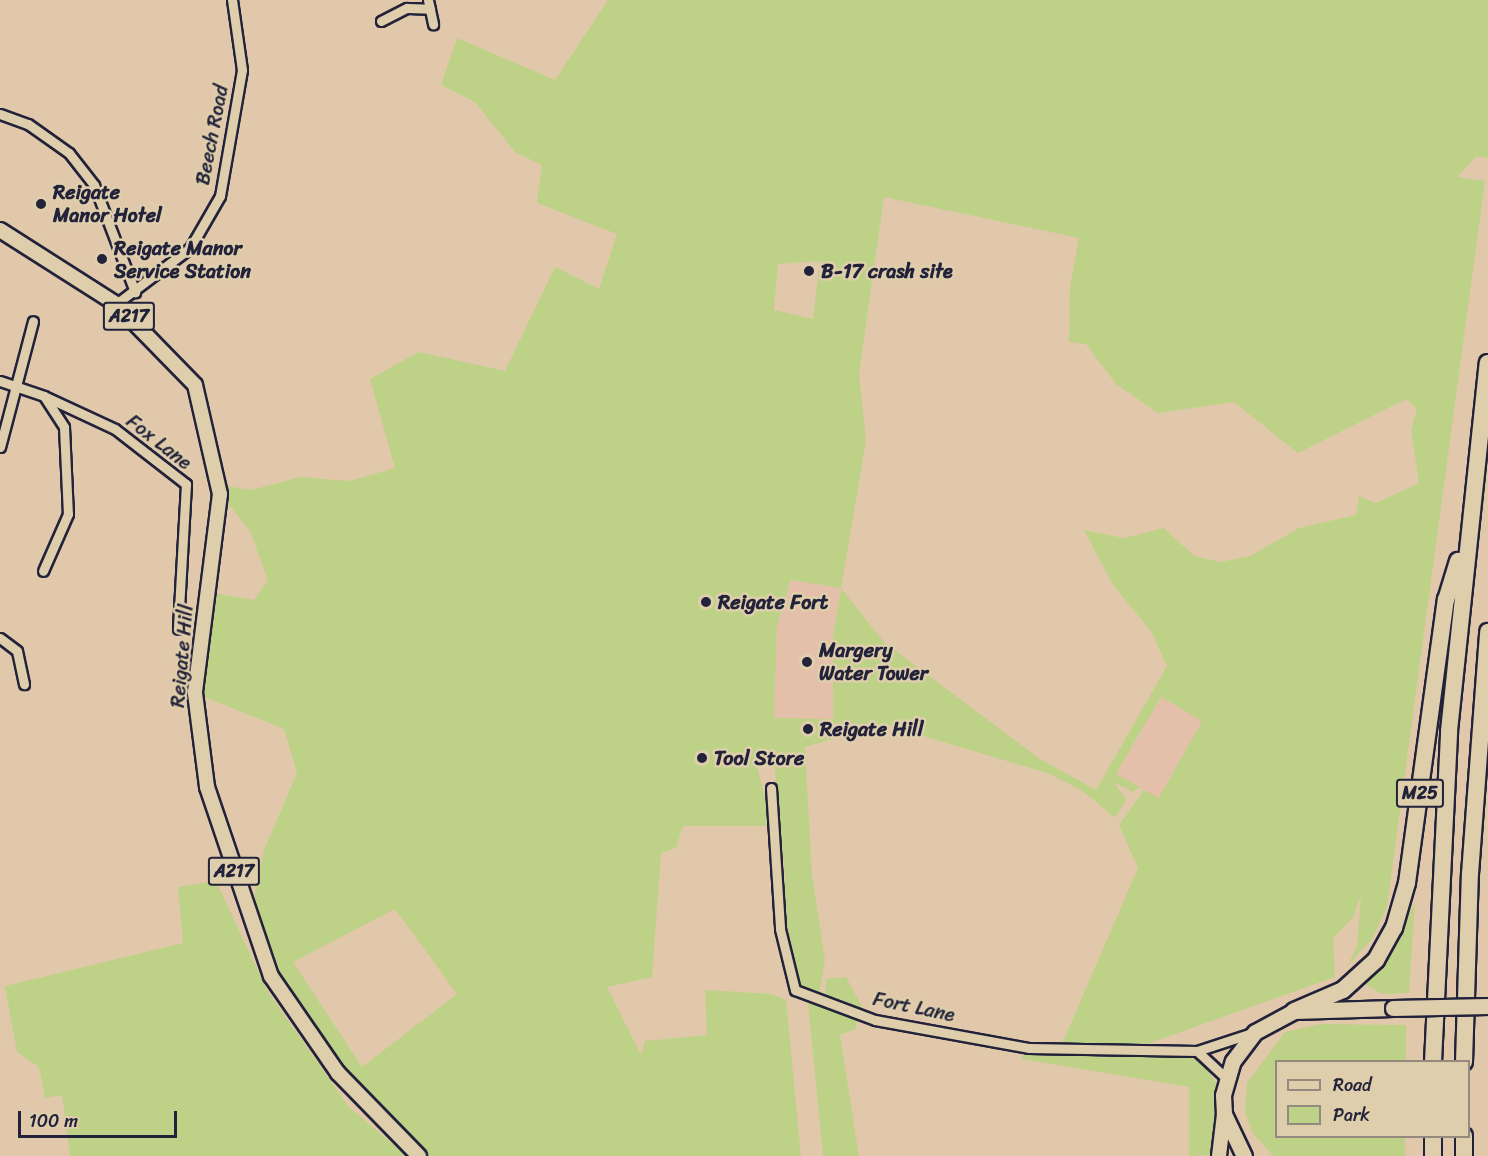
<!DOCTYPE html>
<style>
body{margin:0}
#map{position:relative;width:1488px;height:1156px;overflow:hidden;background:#e1c8ab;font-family:Sriracha,sans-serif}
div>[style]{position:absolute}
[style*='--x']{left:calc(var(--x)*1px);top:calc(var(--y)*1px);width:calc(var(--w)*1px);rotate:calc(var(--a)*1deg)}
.built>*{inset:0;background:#e4c0ab;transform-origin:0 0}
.green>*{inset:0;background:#bed287}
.roads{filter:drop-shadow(2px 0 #22223b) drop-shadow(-2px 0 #22223b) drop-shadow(0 2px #22223b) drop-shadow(0 -2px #22223b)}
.minor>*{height:9px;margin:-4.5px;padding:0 4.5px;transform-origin:4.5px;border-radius:4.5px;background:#dfceab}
.primary>*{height:14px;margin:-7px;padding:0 7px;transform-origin:7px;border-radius:7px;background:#dfceab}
.trunk>*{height:15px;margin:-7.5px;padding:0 7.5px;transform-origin:7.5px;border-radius:7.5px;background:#dfceab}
.motorway>*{height:16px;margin:-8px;padding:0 8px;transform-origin:8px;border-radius:8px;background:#dfceab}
.bridges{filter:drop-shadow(2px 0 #22223b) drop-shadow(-2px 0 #22223b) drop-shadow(0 2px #22223b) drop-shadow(0 -2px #22223b)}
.trunk-bridge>*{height:15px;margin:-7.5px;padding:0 7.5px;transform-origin:7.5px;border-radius:7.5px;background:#dfceab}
.dots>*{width:16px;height:16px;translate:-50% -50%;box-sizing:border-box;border:3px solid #dfceab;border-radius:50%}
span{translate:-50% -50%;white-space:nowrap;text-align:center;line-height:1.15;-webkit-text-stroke:5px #dfceab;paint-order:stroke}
.shield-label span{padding:2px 4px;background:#dfceab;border:2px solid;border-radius:4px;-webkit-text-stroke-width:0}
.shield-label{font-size:18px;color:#22223b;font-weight:700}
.street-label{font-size:20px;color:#22223b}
.poi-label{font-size:20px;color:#22223b;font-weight:700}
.left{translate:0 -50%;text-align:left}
.legend{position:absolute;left:1275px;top:1060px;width:195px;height:78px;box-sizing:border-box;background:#dfceab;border:2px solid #93897e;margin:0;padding:8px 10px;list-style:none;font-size:18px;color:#22223b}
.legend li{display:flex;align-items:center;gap:12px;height:30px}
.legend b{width:30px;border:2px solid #93897e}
.scale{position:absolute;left:18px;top:1111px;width:159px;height:27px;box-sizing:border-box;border:3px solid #22223b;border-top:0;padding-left:8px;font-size:18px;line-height:21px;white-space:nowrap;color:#22223b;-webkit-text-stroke:4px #dfceab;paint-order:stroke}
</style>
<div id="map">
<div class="built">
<div style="clip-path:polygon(791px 580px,841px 587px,833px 634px,833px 719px,774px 718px,777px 625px)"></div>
<div style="left:1160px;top:697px;width:49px;height:89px;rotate:29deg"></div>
</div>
<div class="green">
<div style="clip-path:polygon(evenodd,608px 0,1488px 0,1488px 158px,1477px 156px,1457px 177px,1485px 181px,1387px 907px,1372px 939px,1347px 966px,1357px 947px,1361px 894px,1353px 918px,1333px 938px,1335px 977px,1147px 1044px,1062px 1044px,1138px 868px,1119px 825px,1144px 790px,1159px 798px,1202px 721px,1161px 697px,1116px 774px,1140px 787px,1133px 792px,1114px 782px,1126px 800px,1115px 818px,1084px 792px,1050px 774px,883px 724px,805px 747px,812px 875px,825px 960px,819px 996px,798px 988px,784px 937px,785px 876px,773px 750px,767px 757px,754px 754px,772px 826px,683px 826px,676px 848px,661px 853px,652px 977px,607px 987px,641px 1055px,645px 1041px,707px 1035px,705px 990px,772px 994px,786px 1000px,801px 1156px,419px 1156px,309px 1036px,249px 921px,264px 850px,297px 773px,284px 729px,195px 693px,213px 593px,254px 600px,268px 580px,250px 531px,220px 494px,226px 486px,251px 490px,301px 477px,349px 481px,395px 468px,370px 379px,419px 352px,505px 371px,555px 267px,599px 289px,617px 234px,537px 203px,542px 165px,515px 152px,475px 102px,441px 85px,457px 38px,555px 80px,608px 0,884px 197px,1079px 238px,1070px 286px,1069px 342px,1086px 344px,1116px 384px,1158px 413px,1234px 402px,1298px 453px,1406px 399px,1417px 409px,1411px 430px,1419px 483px,1376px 503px,1359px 496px,1356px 515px,1299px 528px,1250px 556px,1220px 562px,1194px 556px,1164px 528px,1124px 538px,1084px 530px,1113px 585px,1151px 631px,1167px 666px,1096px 790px,1040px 759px,884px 642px,841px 588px,866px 441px,859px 374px,884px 197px,608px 0,820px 261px,813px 319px,774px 310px,778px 264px,820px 261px,608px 0,791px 580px,841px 588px,833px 634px,833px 719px,774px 718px,777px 625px,791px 580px,608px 0,395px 909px,457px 994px,362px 1067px,293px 962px,395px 909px)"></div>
<div style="clip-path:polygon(216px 881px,268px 992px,349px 1107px,407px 1156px,70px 1156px,62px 1095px,45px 1098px,39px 1067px,17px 1052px,5px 986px,183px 943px,178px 887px)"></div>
<div style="clip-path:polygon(1415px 901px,1409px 993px,1382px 994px,1365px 984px,1393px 949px)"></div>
<div style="clip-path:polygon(846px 977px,864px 1010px,825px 997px,826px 979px)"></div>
<div style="clip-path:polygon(808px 1002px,857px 1020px,856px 1029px,840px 1035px,859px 1156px,823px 1156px)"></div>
<div style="clip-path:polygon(1320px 1024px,1406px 1025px,1406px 1061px,1276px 1062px,1276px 1136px,1405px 1137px,1405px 1156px,1273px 1156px,1252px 1132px,1245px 1112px,1247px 1083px,1285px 1032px)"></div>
<div style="clip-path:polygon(1027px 1050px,1196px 1054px,1217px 1084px,1211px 1155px,1189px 1156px,1189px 1087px,1021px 1059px)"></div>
</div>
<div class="roads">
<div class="minor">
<div style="--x:428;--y:0;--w:25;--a:78"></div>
<div style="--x:381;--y:21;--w:29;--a:-27"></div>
<div style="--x:407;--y:8;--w:23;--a:2"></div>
<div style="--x:0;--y:114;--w:30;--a:20"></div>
<div style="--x:28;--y:124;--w:50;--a:35.3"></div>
<div style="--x:69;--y:153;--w:41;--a:52"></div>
<div style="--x:94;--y:185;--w:115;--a:69"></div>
<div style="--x:116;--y:304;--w:93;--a:-37.1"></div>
<div style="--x:190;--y:248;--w:60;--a:-60"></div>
<div style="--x:220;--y:196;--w:128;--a:-80.1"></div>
<div style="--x:242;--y:70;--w:71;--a:-98.1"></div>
<div style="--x:0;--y:381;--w:46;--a:18.8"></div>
<div style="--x:44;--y:396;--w:37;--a:57"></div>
<div style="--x:64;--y:427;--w:87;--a:87.4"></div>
<div style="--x:68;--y:514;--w:62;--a:113.7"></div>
<div style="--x:44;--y:396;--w:78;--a:24.9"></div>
<div style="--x:115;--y:429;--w:90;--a:37.8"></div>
<div style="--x:186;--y:484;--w:145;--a:93.2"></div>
<div style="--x:0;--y:447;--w:130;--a:-75.3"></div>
<div style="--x:0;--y:638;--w:21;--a:37"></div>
<div style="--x:17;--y:651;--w:34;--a:78"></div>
<div style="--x:771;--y:788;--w:141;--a:86.3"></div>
<div style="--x:780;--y:929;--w:63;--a:76.2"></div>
<div style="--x:795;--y:990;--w:85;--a:20.6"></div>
<div style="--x:875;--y:1020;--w:157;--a:10.3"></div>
<div style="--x:1029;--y:1048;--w:168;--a:1"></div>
<div style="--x:1197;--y:1051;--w:61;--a:-18.1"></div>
<div style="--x:1197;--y:1051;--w:40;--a:43"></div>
</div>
<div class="primary">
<div style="--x:0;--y:230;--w:138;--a:32.5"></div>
<div style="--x:116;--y:304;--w:113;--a:45.7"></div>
<div style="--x:195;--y:385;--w:112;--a:77.1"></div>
<div style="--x:220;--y:494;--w:201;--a:97.2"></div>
<div style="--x:195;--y:693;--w:95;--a:82.7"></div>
<div style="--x:207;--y:787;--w:200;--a:71.3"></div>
<div style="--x:271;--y:976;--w:118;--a:55.4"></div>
<div style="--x:338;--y:1073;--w:116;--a:45.7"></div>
<div style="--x:1219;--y:1156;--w:42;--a:-83.2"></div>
</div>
<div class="trunk">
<div style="--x:1244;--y:1156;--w:47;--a:-115.5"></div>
<div style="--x:1224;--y:1114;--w:19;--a:-93"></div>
<div style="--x:1223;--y:1095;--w:35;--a:-74"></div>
<div style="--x:1233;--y:1061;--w:36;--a:-53"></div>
<div style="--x:1255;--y:1032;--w:44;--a:-28.3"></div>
<div style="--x:1294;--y:1011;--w:99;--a:-1.7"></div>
</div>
<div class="motorway">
<div style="--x:1294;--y:1011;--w:53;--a:-23.2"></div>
<div style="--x:1343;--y:990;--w:45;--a:-42.3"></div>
<div style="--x:1376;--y:960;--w:37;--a:-61"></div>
<div style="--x:1394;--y:928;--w:47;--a:-73.9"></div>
<div style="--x:1407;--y:883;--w:286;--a:-82.2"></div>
<div style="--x:1446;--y:600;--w:41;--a:-72.9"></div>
<div style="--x:1433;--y:1062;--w:331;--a:-87.2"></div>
<div style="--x:1449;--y:731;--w:370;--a:-84"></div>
<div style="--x:1464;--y:1062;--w:188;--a:-88.2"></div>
<div style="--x:1470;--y:874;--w:243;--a:-85.7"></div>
<div style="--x:1464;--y:1136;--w:20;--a:90"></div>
<div style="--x:1433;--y:1156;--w:20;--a:-90"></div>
</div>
</div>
<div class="bridges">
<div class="trunk-bridge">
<div style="--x:1393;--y:1008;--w:95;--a:-1.2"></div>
</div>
</div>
<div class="dots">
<div style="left:41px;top:204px;background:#22223b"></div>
<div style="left:102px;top:259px;background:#22223b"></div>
<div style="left:809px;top:271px;background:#22223b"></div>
<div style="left:706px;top:602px;background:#22223b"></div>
<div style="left:807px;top:662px;background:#22223b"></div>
<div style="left:808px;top:729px;background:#22223b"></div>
<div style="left:702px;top:758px;background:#22223b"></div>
</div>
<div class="shield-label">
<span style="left:129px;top:316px">A217</span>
<span style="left:1420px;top:793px">M25</span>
<span style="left:234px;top:871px">A217</span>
</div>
<div class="street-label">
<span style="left:212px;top:135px;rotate:-79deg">Beech Road</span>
<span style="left:159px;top:442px;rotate:38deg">Fox Lane</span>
<span style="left:182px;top:656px;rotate:-85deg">Reigate Hill</span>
<span style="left:914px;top:1007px;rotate:12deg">Fort Lane</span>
</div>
<div class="poi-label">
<span class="left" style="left:53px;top:204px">Reigate<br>Manor Hotel</span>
<span class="left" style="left:114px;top:260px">Reigate Manor<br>Service Station</span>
<span class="left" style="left:821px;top:271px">B-17 crash site</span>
<span class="left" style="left:718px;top:602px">Reigate Fort</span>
<span class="left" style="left:819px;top:662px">Margery<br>Water Tower</span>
<span class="left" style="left:820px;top:729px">Reigate Hill</span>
<span class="left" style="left:714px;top:758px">Tool Store</span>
</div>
<ul class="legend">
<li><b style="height:8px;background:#dfceab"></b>Road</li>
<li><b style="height:16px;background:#bed287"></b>Park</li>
</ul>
<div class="scale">100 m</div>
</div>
